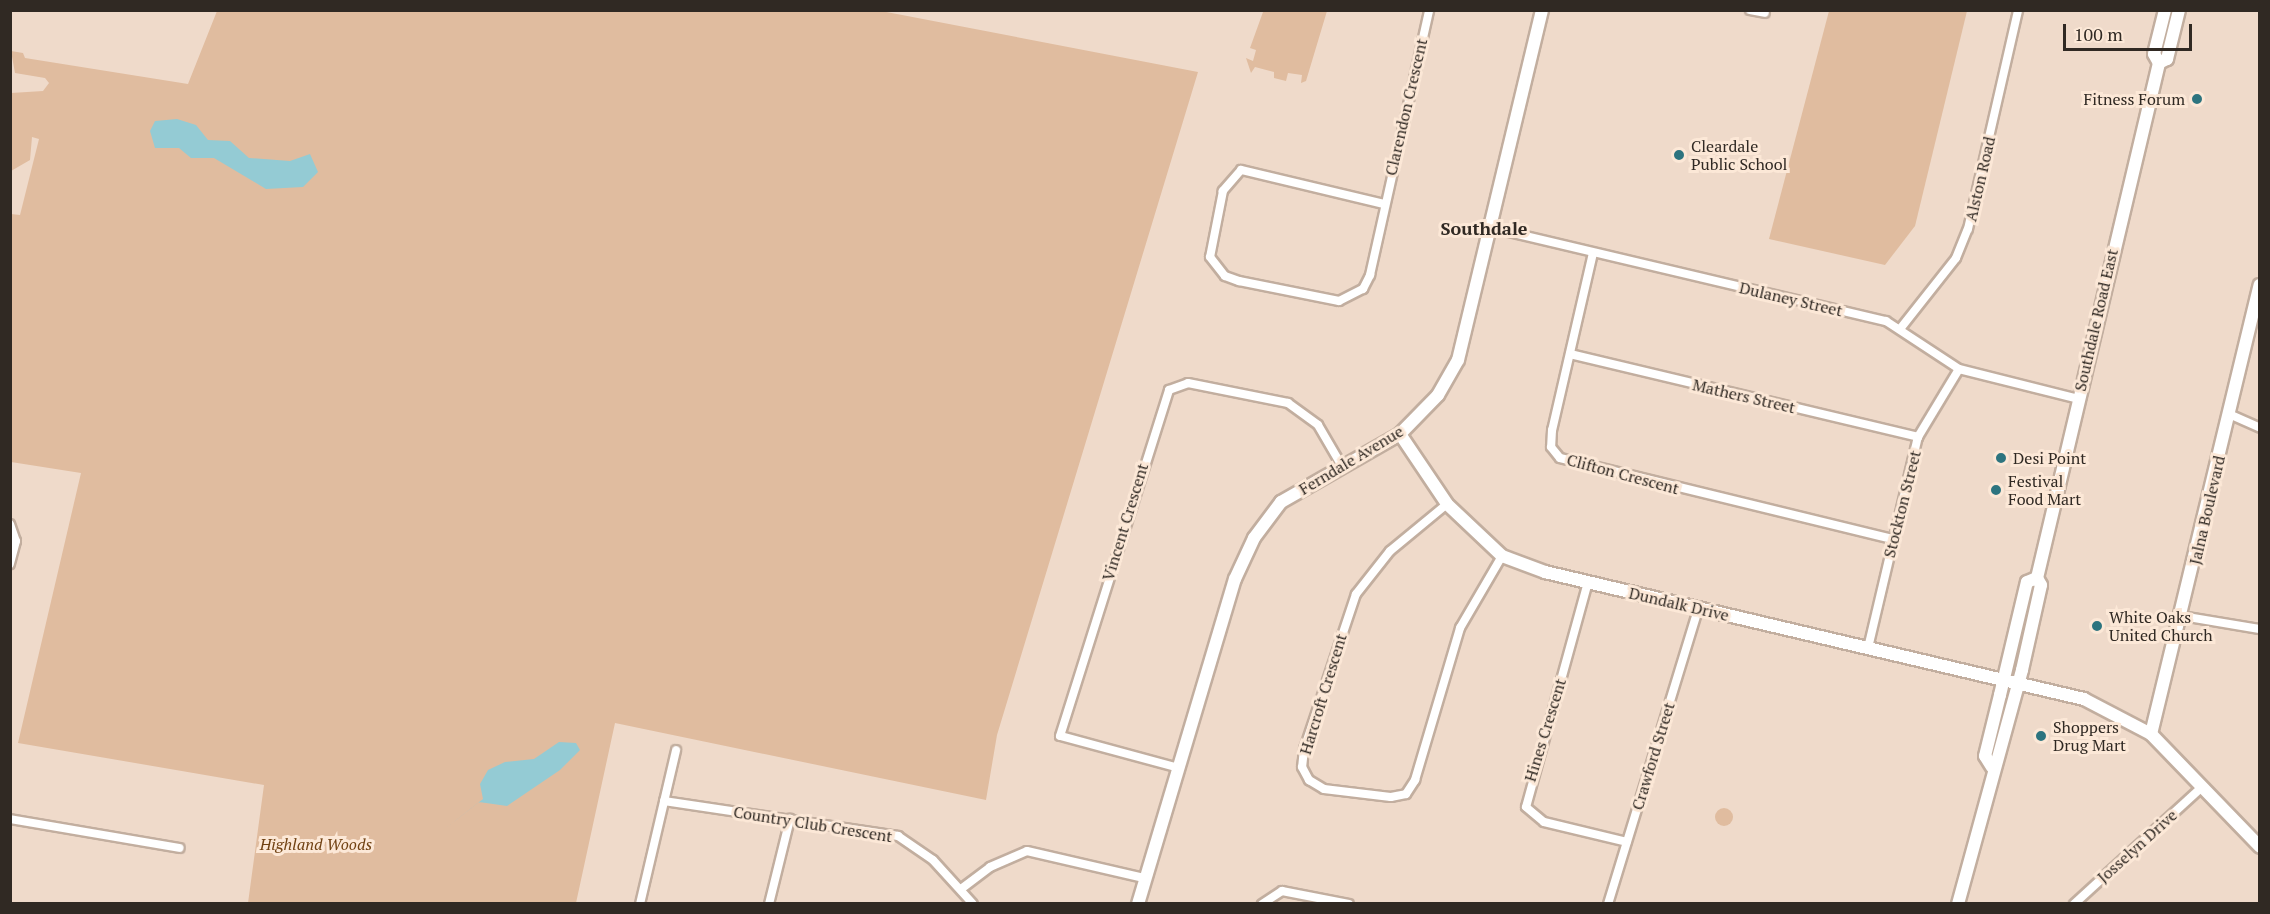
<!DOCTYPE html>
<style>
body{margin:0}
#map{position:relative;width:2270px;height:914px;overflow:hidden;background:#efdaca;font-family:"PT Serif",serif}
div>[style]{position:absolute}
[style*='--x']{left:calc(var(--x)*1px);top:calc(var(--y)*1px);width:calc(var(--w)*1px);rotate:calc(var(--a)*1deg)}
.green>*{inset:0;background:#e0bc9f}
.round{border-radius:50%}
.water>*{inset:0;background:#94cbd4}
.roads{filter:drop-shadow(2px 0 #c2ae9f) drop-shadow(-2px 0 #c2ae9f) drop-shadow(0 2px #c2ae9f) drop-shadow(0 -2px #c2ae9f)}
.street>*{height:8px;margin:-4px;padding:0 4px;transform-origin:4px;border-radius:4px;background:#fff}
.secondary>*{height:12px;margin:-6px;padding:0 6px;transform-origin:6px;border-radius:6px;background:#fff}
.dots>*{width:16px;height:16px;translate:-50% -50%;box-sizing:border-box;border:3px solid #fce8d7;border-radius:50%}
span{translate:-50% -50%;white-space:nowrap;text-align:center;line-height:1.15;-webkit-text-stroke:6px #fce8d7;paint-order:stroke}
.poi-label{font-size:16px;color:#302923}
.right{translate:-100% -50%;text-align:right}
.left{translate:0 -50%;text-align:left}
.street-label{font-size:16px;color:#302923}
.park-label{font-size:16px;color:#714213;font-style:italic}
.neighbourhood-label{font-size:18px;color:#302923;font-weight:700}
.frame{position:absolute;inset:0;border:12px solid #302923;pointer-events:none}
.scale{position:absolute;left:2063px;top:24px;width:129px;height:27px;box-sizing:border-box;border:3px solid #302923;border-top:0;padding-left:8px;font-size:18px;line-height:21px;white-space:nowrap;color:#302923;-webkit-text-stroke:4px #fce8d7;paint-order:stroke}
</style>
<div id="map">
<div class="green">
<div style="clip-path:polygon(876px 10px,1198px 72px,997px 735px,986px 800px,615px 723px,576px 903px,248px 903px,264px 785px,18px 743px,81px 473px,11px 462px,11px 214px,20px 215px,39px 139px,32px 137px,30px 160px,11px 171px,11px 93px,43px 91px,49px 83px,45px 78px,15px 73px,11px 51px,23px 53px,25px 58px,188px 84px,217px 11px)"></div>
<div style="clip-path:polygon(1327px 11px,1306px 81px,1301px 83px,1302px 75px,1288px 73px,1286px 81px,1274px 78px,1274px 72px,1255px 67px,1251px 73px,1246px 58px,1253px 61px,1256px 50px,1250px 48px,1263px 12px)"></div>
<div style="clip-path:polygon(1829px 11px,1967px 11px,1915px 226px,1885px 265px,1769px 239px)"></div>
<div class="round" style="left:1715px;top:808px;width:18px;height:18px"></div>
</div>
<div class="water">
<div style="clip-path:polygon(177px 119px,196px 125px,208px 140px,230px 141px,249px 158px,290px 161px,310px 154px,318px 172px,303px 187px,266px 189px,214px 158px,191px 158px,179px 148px,155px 148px,150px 131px,155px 121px)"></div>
<div style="clip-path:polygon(559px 742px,576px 743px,580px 750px,560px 770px,507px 806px,479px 802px,437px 835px,483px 799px,480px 784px,488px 770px,505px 762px,534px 759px)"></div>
</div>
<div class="roads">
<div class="street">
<div style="--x:1750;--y:10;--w:15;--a:11"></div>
<div style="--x:1384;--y:204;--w:147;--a:-166.6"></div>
<div style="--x:1241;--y:170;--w:28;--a:131"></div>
<div style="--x:1223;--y:191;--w:67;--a:101.1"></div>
<div style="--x:1210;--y:257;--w:24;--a:52"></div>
<div style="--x:1225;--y:276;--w:15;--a:20"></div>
<div style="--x:1239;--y:281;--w:102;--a:11.3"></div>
<div style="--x:1339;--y:301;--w:27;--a:-27"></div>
<div style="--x:1363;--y:289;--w:16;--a:-63"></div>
<div style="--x:1370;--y:275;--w:271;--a:-77.4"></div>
<div style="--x:1492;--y:228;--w:405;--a:13.3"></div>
<div style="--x:1886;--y:321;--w:87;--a:33.3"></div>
<div style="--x:1959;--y:369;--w:123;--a:14.1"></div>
<div style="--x:1593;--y:253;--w:182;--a:103"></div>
<div style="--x:1552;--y:430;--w:17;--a:93"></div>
<div style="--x:1551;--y:447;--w:14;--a:51"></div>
<div style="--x:1560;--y:458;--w:342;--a:13.7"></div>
<div style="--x:1900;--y:329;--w:90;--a:-51.7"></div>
<div style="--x:1956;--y:258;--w:31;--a:-68"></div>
<div style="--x:1968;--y:229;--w:225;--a:-77.1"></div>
<div style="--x:1570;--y:354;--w:358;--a:13.4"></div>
<div style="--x:2229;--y:414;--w:34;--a:24"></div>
<div style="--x:1447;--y:504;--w:74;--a:140.5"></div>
<div style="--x:1390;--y:551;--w:55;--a:128.3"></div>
<div style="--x:1356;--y:594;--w:163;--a:108.5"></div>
<div style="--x:1304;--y:749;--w:18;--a:96"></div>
<div style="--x:1302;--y:767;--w:15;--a:62"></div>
<div style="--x:1309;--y:780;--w:17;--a:31"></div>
<div style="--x:1324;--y:789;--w:67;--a:6.8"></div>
<div style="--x:1391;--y:797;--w:15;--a:-11"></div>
<div style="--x:1406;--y:794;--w:17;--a:-57"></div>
<div style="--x:1415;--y:780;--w:159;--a:-73.5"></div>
<div style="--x:1460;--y:628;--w:83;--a:-59.7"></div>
<div style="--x:10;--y:524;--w:18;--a:71"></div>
<div style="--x:16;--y:541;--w:24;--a:105"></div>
<div style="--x:1588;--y:582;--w:233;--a:105.4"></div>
<div style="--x:1526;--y:807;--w:23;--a:40"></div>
<div style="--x:1544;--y:822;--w:85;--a:13.5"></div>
<div style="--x:2182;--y:616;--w:79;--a:9.5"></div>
<div style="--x:1868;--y:648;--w:217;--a:-76.7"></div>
<div style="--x:1918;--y:437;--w:79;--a:-58.9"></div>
<div style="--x:1179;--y:768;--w:123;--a:-164.9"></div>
<div style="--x:1060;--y:736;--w:363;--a:-72.5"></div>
<div style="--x:1169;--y:390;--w:20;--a:-20"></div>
<div style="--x:1188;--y:383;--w:102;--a:11.3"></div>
<div style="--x:1288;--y:403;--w:37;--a:36"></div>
<div style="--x:1318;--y:425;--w:48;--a:59.7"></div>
<div style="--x:664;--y:801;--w:237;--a:8.5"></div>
<div style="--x:898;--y:836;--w:42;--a:34.4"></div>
<div style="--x:933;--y:860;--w:59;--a:47.7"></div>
<div style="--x:10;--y:819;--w:172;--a:9.7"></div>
<div style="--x:961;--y:889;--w:36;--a:-37"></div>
<div style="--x:990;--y:867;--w:40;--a:-23.4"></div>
<div style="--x:1027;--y:851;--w:120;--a:13"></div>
<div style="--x:640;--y:904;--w:158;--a:-76.8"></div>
<div style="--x:769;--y:904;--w:88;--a:-76.1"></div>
<div style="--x:1262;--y:904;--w:24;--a:-33"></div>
<div style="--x:1282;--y:891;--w:68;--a:11"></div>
<div style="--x:1608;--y:904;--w:308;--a:-73"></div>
<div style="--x:2074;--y:904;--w:172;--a:-42.4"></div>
</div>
<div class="secondary">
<div style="--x:2159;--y:63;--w:9;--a:-27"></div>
<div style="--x:2167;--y:59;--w:50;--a:-76.2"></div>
<div style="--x:1400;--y:434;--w:84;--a:56.1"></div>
<div style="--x:1447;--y:504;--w:76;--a:43.4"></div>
<div style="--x:1502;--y:556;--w:46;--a:20.4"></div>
<div style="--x:1545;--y:572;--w:554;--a:13.26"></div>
<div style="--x:2084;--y:699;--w:76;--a:27.6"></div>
<div style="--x:2151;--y:734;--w:157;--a:46"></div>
<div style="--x:2151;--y:734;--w:462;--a:-76.4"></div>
<div style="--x:1992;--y:767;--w:13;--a:-122"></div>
<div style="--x:1985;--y:756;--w:63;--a:-76.2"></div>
<div style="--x:2000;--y:695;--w:116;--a:-76.6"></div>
<div style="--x:2027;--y:582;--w:11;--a:-22"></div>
<div style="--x:1138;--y:904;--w:339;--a:-73.4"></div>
<div style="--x:1235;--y:579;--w:45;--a:-65.1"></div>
<div style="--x:1254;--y:538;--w:45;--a:-53.1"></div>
<div style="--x:1281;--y:502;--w:137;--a:-29.7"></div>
<div style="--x:1400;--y:434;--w:54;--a:-45.7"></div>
<div style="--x:1438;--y:395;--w:40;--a:-60.3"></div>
<div style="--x:1458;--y:360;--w:360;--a:-76.5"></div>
<div style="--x:1958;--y:904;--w:243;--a:-74.7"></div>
<div style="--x:2022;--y:670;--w:87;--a:-77.4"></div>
<div style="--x:2041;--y:585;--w:8;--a:-120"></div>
<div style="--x:2037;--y:578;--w:529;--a:-76.67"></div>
<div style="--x:2159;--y:63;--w:10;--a:-119"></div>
<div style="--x:2154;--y:54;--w:45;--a:-76"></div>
</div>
</div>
<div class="dots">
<div style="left:2197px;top:99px;background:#2d747f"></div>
<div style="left:1679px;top:155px;background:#2d747f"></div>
<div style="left:2001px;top:458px;background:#2d747f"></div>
<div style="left:1996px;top:490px;background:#2d747f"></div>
<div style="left:2097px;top:626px;background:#2d747f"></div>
<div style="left:2041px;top:736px;background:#2d747f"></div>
</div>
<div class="poi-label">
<span class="right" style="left:2185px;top:99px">Fitness Forum</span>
<span class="left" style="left:1691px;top:155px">Cleardale<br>Public School</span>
<span class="left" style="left:2013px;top:458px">Desi Point</span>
<span class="left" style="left:2008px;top:490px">Festival<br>Food Mart</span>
<span class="left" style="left:2109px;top:626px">White Oaks<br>United Church</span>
<span class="left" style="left:2053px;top:736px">Shoppers<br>Drug Mart</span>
</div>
<div class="street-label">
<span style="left:1406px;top:107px;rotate:-77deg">Clarendon Crescent</span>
<span style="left:1980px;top:179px;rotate:-77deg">Alston Road</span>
<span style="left:1791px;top:299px;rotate:13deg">Dulaney Street</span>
<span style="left:2096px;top:320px;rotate:-77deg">Southdale Road East</span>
<span style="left:1744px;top:396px;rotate:13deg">Mathers Street</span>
<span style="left:1351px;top:460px;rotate:-31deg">Ferndale Avenue</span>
<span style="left:1623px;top:474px;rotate:15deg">Clifton Crescent</span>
<span style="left:1902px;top:504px;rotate:-76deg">Stockton Street</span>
<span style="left:2207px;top:510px;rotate:-77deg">Jalna Boulevard</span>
<span style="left:1125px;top:522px;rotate:-73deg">Vincent Crescent</span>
<span style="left:1679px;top:604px;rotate:13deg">Dundalk Drive</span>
<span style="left:1323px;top:694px;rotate:-73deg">Harcroft Crescent</span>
<span style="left:1545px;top:730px;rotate:-73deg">Hines Crescent</span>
<span style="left:1653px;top:756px;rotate:-73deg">Crawford Street</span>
<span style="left:813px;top:824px;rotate:9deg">Country Club Crescent</span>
<span style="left:2137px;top:846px;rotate:-42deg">Josselyn Drive</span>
</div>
<div class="park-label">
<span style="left:316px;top:844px">Highland Woods</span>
</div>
<div class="neighbourhood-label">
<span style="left:1484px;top:228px">Southdale</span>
</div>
<div class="frame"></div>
<div class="scale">100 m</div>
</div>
